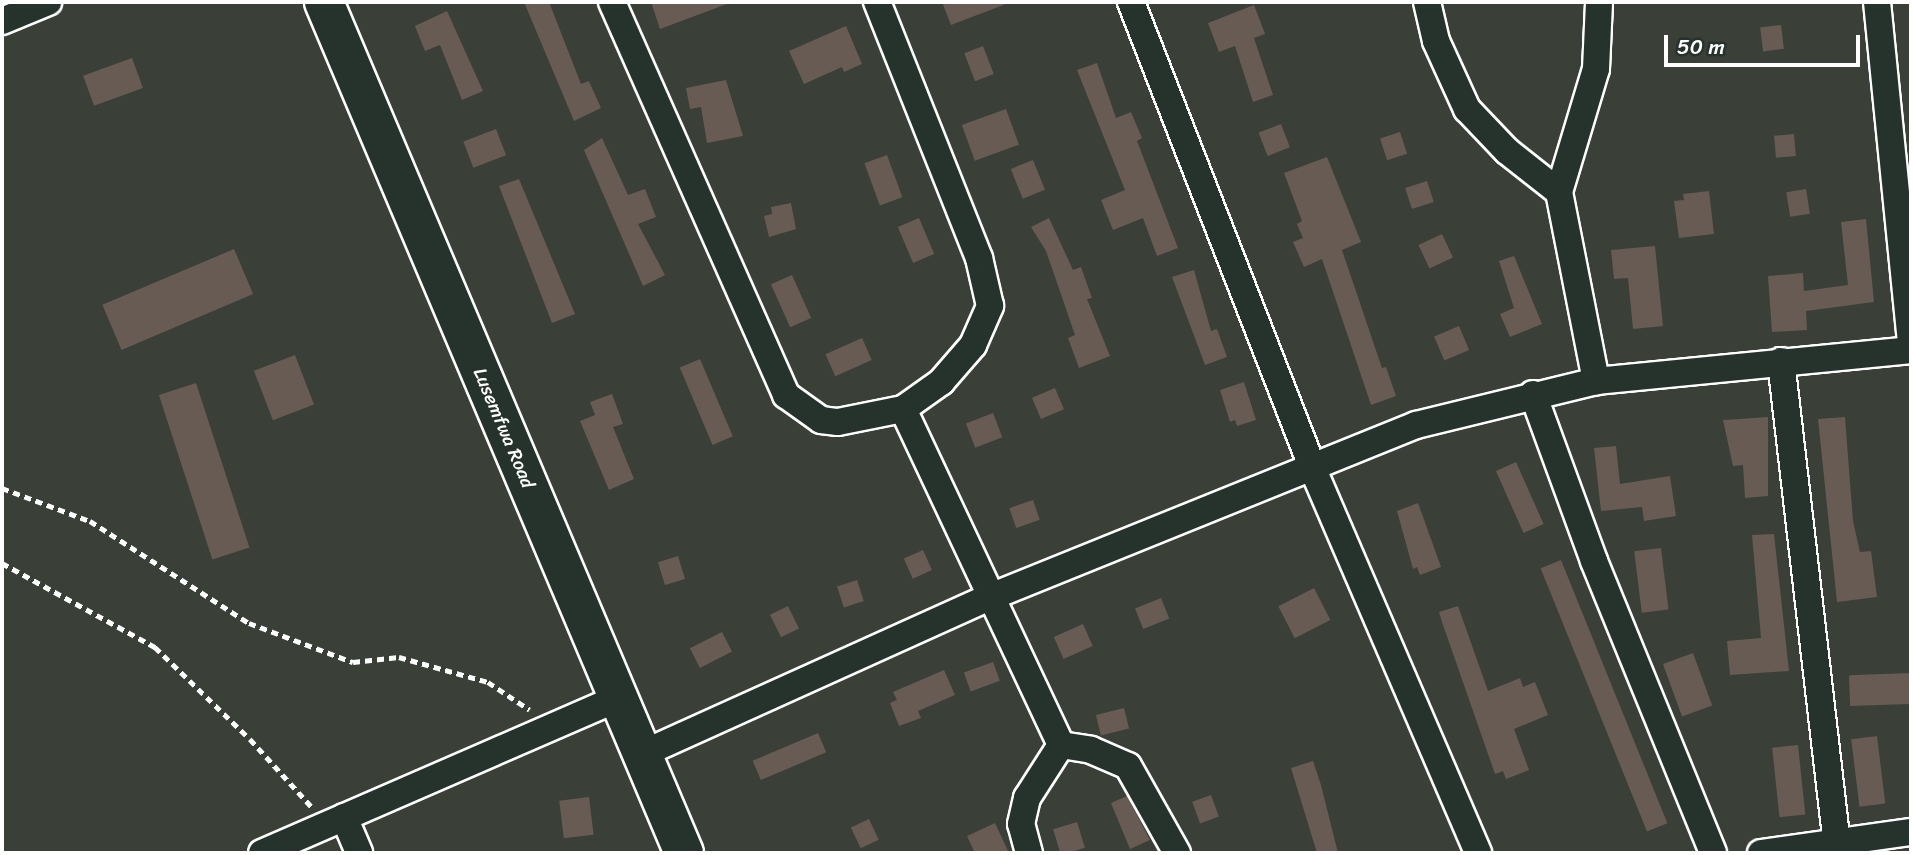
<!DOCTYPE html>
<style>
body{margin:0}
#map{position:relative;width:1913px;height:855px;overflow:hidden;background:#3a3f38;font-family:Sriracha,sans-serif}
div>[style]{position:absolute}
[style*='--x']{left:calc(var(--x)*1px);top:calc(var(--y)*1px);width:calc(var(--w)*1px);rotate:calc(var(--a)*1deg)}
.building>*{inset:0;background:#675b53;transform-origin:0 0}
.path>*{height:4.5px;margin-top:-2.25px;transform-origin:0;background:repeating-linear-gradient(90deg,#fff 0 7px,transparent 0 12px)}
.roads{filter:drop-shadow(2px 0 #fff) drop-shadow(-2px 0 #fff) drop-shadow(0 2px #fff) drop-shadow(0 -2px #fff)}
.street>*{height:26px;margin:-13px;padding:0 13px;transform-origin:13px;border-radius:13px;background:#26332d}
.secondary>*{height:38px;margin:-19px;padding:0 19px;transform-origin:19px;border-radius:19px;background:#26332d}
span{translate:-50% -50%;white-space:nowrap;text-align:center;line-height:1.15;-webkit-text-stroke:5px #26332d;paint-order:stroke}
.street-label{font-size:19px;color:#fff}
.frame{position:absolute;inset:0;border:4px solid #fff;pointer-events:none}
.scale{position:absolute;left:1664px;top:35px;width:196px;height:32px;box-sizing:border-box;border:4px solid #fff;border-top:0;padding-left:9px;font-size:21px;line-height:24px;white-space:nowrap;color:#fff;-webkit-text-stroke:5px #26332d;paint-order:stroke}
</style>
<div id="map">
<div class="building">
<div style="clip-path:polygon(524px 2px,549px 2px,581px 84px,589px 81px,601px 108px,574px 121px)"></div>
<div style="clip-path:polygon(651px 2px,727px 2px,727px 4px,660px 29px)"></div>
<div style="clip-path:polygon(942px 2px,1006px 2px,1006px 4px,951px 25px)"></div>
<div style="clip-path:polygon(1254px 5px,1265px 34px,1254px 38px,1273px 95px,1253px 102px,1235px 46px,1219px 52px,1208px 23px)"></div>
<div style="clip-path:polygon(447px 11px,483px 91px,462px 100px,440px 45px,425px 51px,415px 26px)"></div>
<div style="left:1781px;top:25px;width:24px;height:21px;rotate:83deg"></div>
<div style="clip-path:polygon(846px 26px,862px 64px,844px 72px,842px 67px,804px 84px,789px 51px)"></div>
<div style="left:983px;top:46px;width:30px;height:20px;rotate:69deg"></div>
<div style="left:132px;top:58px;width:32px;height:52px;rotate:70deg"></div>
<div style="clip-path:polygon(1097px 63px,1116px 118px,1131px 112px,1142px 138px,1137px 141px,1178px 248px,1157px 256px,1143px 218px,1113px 230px,1101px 200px,1125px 190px,1077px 70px)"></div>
<div style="clip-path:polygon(726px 80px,743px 136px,707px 143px,701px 107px,690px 109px,686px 88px)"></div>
<div style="left:1006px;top:109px;width:38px;height:47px;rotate:70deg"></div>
<div style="left:1281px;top:124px;width:25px;height:24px;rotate:69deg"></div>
<div style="left:496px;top:129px;width:28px;height:35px;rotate:69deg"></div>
<div style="left:1400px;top:132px;width:23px;height:21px;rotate:72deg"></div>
<div style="left:1794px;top:134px;width:22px;height:20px;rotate:85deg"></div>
<div style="clip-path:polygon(602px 138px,628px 195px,645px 189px,656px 217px,638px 224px,665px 275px,643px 286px,584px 150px)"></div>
<div style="left:887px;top:155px;width:45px;height:24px;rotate:70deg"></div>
<div style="clip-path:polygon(1327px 157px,1361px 242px,1342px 250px,1382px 368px,1386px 367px,1396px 396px,1371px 405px,1322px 259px,1304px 267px,1293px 242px,1303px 238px,1297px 224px,1302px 221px,1284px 173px)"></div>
<div style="left:1033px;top:160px;width:32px;height:24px;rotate:68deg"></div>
<div style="clip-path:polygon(519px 179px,575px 314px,552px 323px,499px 186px)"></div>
<div style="left:1427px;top:181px;width:22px;height:23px;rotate:72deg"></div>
<div style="left:1806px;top:189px;width:25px;height:20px;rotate:81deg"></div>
<div style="clip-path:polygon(1709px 191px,1714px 234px,1679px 238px,1674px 201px,1684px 200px,1683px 194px)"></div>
<div style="clip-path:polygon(791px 203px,796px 229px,769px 237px,764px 216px,772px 214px,771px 207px)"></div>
<div style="left:919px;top:218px;width:39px;height:23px;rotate:67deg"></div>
<div style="clip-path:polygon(1049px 218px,1073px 270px,1081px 267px,1092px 298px,1087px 299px,1110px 356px,1079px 368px,1068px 338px,1075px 335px,1046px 251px,1031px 227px)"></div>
<div style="clip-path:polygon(1866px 219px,1874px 302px,1806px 311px,1807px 330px,1772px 332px,1768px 276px,1803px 273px,1804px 291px,1848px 285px,1841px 222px)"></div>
<div style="left:1442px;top:234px;width:26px;height:26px;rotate:65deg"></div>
<div style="clip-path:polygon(1655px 246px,1663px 326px,1633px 329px,1628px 278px,1614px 279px,1611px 250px)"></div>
<div style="left:234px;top:249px;width:49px;height:143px;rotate:67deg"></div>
<div style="clip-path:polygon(1514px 256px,1542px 324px,1510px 337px,1500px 314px,1514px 308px,1499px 261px)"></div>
<div style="clip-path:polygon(1194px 270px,1211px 331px,1217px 329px,1227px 357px,1205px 365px,1172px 277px)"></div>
<div style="left:792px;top:275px;width:47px;height:23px;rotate:66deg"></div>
<div style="left:1459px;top:326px;width:26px;height:27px;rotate:67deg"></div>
<div style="left:862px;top:338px;width:24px;height:40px;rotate:66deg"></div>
<div style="left:295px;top:355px;width:53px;height:44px;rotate:69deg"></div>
<div style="left:700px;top:359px;width:84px;height:22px;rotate:67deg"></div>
<div style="clip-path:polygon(1244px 382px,1256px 420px,1237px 426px,1235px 420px,1230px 422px,1220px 390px)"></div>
<div style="left:196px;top:383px;width:173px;height:39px;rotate:72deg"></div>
<div style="left:1055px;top:388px;width:23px;height:25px;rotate:67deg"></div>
<div style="clip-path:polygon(612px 394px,623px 424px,613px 427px,634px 479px,609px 490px,580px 421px,595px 415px,590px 402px)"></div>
<div style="left:993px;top:413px;width:26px;height:29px;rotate:69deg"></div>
<div style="clip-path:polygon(1768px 417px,1768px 496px,1745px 498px,1743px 465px,1733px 466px,1723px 420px)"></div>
<div style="clip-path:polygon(1845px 417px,1853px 521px,1860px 552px,1871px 551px,1877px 597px,1837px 602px,1818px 419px)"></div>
<div style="clip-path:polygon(1616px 446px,1620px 484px,1670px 476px,1676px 516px,1644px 521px,1642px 507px,1601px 511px,1594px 448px)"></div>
<div style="left:1516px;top:462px;width:68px;height:22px;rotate:66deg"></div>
<div style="left:1033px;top:500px;width:21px;height:25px;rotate:71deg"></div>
<div style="clip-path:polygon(1418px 503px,1441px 567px,1420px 575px,1417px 567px,1413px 569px,1397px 511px)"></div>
<div style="clip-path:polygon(1774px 534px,1789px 671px,1730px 675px,1727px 641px,1761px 638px,1752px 535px)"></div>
<div style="left:1661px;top:548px;width:62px;height:27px;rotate:83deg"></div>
<div style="left:923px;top:550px;width:22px;height:21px;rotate:66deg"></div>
<div style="left:678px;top:556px;width:24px;height:21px;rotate:73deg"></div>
<div style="left:1561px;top:560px;width:284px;height:22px;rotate:68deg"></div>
<div style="left:857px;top:580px;width:22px;height:21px;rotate:72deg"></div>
<div style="left:1314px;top:588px;width:36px;height:40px;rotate:63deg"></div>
<div style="left:1161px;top:598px;width:22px;height:28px;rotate:68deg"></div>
<div style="left:788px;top:606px;width:25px;height:20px;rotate:64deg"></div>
<div style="clip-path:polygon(1458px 606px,1488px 691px,1520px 678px,1523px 687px,1535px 682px,1548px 715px,1514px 729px,1529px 770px,1506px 779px,1503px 771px,1495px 774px,1442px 622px,1439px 612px)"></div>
<div style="left:1083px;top:624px;width:24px;height:32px;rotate:66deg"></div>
<div style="left:722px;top:632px;width:22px;height:36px;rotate:63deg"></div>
<div style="left:1693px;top:653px;width:56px;height:32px;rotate:70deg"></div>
<div style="left:993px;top:662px;width:20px;height:31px;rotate:70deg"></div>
<div style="clip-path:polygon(944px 670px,955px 695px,918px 711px,921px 718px,899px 726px,890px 703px,897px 700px,893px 692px)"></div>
<div style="left:1910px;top:673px;width:31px;height:61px;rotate:88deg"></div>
<div style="left:1124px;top:708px;width:21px;height:29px;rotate:76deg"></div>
<div style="left:818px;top:733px;width:21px;height:71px;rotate:67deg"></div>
<div style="left:1877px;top:736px;width:68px;height:26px;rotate:83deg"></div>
<div style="left:1798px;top:745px;width:70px;height:26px;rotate:84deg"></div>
<div style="clip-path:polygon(1313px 761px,1321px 785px,1338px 853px,1317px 853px,1291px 768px)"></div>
<div style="left:1211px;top:795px;width:23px;height:20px;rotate:70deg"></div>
<div style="clip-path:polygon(1127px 796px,1150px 840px,1130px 849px,1111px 803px)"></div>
<div style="left:589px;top:797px;width:38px;height:30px;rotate:83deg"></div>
<div style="left:869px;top:819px;width:23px;height:20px;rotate:65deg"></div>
<div style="left:1077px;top:822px;width:27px;height:25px;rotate:73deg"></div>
<div style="clip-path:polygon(995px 823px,1009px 853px,975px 853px,967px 836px)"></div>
</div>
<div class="path">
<div style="--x:2;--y:488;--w:94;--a:20.6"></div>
<div style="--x:90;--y:521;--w:189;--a:32.7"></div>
<div style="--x:249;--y:623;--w:111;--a:20.6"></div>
<div style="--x:353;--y:662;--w:46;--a:-6.2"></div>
<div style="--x:399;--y:657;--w:92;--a:15.7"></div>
<div style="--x:488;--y:682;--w:50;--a:33.7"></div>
<div style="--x:2;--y:563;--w:175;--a:28.8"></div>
<div style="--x:155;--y:647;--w:132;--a:44.1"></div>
<div style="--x:250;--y:739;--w:91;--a:47.7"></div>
</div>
<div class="roads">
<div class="street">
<div style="--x:612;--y:2;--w:430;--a:66.1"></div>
<div style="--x:786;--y:395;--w:43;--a:35.5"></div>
<div style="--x:821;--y:420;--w:17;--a:7"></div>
<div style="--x:838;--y:422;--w:66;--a:-11.3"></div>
<div style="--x:903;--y:409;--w:47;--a:-35.4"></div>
<div style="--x:941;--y:382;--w:49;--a:-49.1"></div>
<div style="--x:973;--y:345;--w:43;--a:-66.4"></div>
<div style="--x:990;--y:306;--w:49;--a:-102.9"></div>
<div style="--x:979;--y:258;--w:276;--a:-111.7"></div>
<div style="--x:1131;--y:2;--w:499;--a:68.7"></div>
<div style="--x:1312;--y:467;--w:420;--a:66.7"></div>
<div style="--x:1427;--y:2;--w:40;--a:77"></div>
<div style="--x:1436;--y:41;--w:75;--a:65.5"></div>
<div style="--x:1467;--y:109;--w:58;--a:46.4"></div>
<div style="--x:1507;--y:151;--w:66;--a:38.3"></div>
<div style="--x:1559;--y:192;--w:193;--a:78.9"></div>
<div style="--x:1877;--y:2;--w:340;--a:84.3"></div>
<div style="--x:2;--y:21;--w:50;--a:-22.4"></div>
<div style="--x:1559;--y:192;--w:128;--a:-73.3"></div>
<div style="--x:1596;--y:69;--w:67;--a:-87.4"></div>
<div style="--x:1781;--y:361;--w:495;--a:83.4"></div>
<div style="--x:1533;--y:394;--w:178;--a:69.9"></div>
<div style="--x:1594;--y:561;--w:315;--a:67.8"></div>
<div style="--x:903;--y:409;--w:371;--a:64.8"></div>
<div style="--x:1061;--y:745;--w:30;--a:9"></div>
<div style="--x:1091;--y:750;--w:40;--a:23.4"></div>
<div style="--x:1128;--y:766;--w:100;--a:60.6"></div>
<div style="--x:642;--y:754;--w:380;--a:-24.3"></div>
<div style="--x:988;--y:598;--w:462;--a:-22"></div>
<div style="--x:1416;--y:425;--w:185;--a:-13.7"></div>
<div style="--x:1596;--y:381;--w:317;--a:-5.6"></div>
<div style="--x:344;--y:817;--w:39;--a:67"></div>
<div style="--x:262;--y:853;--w:388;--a:-23.5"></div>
<div style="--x:1029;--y:853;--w:30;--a:-105"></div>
<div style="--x:1021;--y:824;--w:27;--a:-77"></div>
<div style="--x:1027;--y:798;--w:63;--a:-57.3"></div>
<div style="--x:1761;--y:853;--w:151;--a:-8"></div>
</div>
<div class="secondary">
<div style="--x:324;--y:2;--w:924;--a:67.07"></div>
</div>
</div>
<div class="street-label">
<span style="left:504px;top:428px;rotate:67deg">Lusemfwa Road</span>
</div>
<div class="frame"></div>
<div class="scale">50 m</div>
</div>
